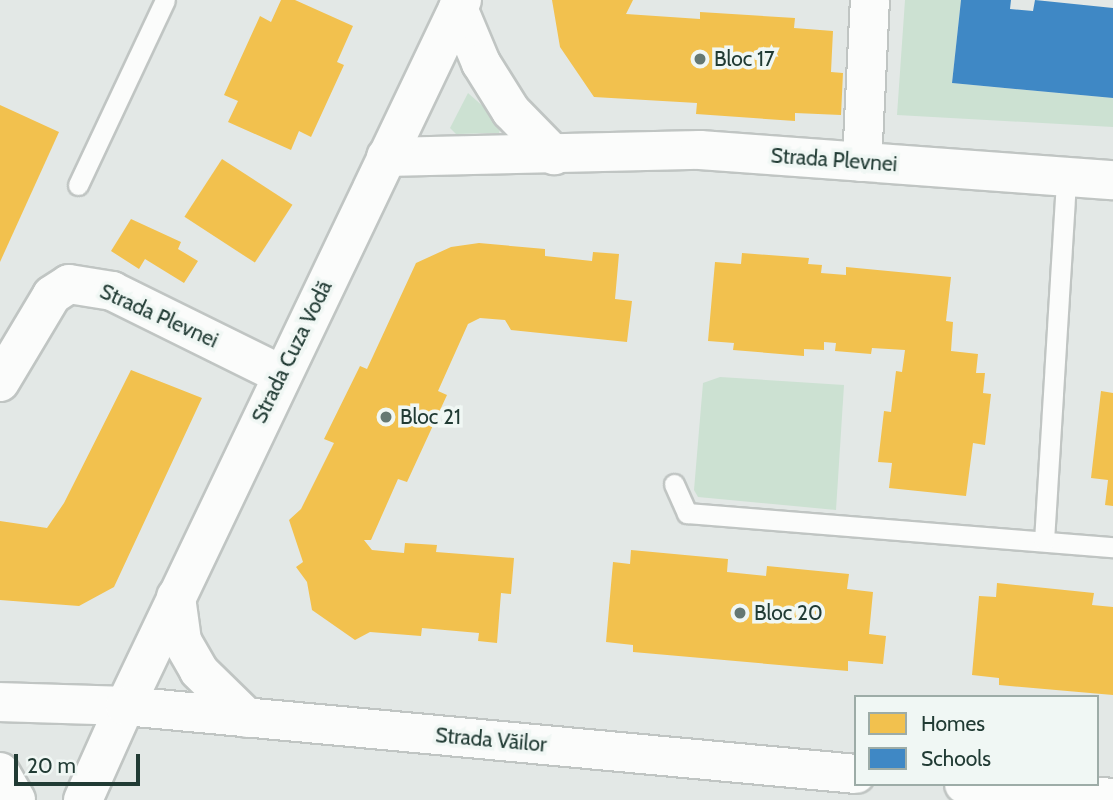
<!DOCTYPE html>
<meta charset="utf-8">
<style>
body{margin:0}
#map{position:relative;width:1113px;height:800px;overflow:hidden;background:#e3e8e6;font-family:Cabin,sans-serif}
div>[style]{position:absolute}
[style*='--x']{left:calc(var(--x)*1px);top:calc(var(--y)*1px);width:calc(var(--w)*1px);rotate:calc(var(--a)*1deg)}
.green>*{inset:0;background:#cce1d2}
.homes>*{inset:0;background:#f2c14e;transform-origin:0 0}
.schools>*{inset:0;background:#3f88c5}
.roads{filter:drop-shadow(2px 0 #c0c5c3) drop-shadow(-2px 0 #c0c5c3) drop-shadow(0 2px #c0c5c3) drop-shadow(0 -2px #c0c5c3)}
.service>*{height:19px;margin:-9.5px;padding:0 9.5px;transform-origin:9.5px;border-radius:9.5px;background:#fbfcfb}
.minor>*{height:38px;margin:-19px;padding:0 19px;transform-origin:19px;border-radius:19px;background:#fbfcfb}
.tertiary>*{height:38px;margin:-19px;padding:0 19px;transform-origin:19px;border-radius:19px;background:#fbfcfb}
.dots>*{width:19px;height:19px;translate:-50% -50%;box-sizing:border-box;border:4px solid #f0f7f4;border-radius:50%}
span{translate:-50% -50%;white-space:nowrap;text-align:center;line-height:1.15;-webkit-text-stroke:7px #f0f7f4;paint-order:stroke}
.poi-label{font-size:21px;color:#213b34}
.left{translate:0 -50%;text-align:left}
.street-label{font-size:21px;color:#213b34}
.legend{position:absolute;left:854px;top:695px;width:245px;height:91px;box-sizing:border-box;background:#f0f7f4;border:2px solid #9daca7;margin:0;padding:9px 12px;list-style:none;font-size:21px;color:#213b34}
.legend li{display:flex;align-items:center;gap:14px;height:35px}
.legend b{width:35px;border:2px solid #9daca7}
.scale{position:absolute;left:14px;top:754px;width:126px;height:32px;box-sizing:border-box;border:4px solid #213b34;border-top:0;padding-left:9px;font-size:21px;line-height:24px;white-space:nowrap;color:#213b34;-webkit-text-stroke:5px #f0f7f4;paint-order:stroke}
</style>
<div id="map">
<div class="green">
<div style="clip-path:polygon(905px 0,961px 0,952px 83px,1113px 98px,1113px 127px,897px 115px)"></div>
<div style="clip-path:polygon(468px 93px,502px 123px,499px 133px,456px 134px,450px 128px)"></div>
<div style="clip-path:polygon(720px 377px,844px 385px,836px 510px,698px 497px,694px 490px,703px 383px)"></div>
</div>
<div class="homes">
<div style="clip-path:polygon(281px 0,295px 0,353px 26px,337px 62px,344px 65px,311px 137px,299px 131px,291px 150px,228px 122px,238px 101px,224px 95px,260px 16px,271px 22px)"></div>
<div style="clip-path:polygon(552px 0,633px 0,626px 14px,700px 19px,700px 12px,795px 18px,794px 28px,833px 31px,831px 72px,843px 73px,841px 115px,795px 113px,795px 121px,696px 114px,697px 103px,594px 97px,560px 47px)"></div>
<div style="clip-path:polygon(0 105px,59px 132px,0 262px)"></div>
<div style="left:222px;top:159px;width:84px;height:69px;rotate:33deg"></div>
<div style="clip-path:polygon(131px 219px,181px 242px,178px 249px,198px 261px,184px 283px,145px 259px,139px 269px,111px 251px)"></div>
<div style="clip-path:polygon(479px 243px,545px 249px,545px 256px,592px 261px,593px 252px,619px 254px,615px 299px,632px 301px,627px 342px,511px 330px,505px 320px,480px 318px,468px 324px,438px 391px,447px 395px,407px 482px,398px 479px,371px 540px,364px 540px,372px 550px,404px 553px,405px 543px,437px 545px,436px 552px,514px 558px,511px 594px,501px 593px,497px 643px,478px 641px,479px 633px,422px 628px,421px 636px,370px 632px,355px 640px,312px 610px,307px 582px,296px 567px,303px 562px,289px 520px,301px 509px,334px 443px,324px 439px,360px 366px,367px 369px,416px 263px,451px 247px)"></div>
<div style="clip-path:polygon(742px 253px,809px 258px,808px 264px,822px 265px,821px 273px,846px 275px,846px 267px,951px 277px,946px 321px,953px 322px,951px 351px,978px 354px,976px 373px,985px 373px,983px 393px,991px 394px,985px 445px,973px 443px,966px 496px,889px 488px,892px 463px,878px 462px,884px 411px,891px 412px,896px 371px,902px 372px,905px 350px,872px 348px,871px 354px,835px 351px,836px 343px,824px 342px,824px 350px,804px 349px,804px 356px,733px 350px,734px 343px,708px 341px,715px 262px,741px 264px)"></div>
<div style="clip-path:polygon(131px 370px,202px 398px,114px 587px,79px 606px,0 600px,0 521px,47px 528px,64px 503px)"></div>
<div style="clip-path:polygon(1101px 391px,1113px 393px,1113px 506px,1105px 505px,1108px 480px,1091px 478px)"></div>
<div style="clip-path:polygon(631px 550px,728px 559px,727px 572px,766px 576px,767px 566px,849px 574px,847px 589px,873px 592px,869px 634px,886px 636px,883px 664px,848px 661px,848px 671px,633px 652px,633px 645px,606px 642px,613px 562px,630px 564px)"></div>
<div style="clip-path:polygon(997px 583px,1094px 593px,1092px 605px,1113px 607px,1113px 695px,999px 685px,999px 678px,972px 675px,979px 596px,996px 597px)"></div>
</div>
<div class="schools">
<div style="clip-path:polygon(961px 0,1011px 0,1010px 9px,1033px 11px,1035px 0,1113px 8px,1113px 98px,952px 83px)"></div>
</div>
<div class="roads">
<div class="service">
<div style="--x:78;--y:185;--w:204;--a:-64.8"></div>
<div style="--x:674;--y:484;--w:32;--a:66"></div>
<div style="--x:687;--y:513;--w:427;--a:4.6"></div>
<div style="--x:1044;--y:541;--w:365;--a:-86.5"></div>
</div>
<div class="minor">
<div style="--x:458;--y:8;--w:60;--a:67.3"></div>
<div style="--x:481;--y:63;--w:57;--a:58"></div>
<div style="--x:511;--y:111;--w:62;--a:45.7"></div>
<div style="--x:386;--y:157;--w:314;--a:-1.3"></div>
<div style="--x:700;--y:150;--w:414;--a:4.2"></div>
<div style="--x:862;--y:162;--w:162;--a:-87.2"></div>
<div style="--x:0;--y:382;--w:101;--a:-59.1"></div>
<div style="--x:52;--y:295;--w:20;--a:-33"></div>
<div style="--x:69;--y:284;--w:44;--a:9.2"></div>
<div style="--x:112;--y:291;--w:187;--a:26.3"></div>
<div style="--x:0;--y:702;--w:125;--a:1.8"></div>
<div style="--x:125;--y:706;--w:782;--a:-64.48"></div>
<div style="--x:0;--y:772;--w:32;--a:60"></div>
</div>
<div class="tertiary">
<div style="--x:176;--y:597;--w:44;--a:82.2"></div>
<div style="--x:182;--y:641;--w:34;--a:60"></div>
<div style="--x:199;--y:671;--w:67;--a:44.4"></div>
<div style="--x:964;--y:784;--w:150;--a:5.4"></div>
<div style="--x:83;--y:800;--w:103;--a:-65.9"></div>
<div style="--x:125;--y:706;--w:734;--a:5.31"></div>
</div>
</div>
<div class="dots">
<div style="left:700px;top:59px;background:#657872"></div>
<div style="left:386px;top:417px;background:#657872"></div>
<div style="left:740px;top:613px;background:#657872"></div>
</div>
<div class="poi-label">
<span class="left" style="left:714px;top:59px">Bloc 17</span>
<span class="left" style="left:400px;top:417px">Bloc 21</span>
<span class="left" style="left:754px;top:613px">Bloc 20</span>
</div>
<div class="street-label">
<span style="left:834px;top:160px;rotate:4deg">Strada Plevnei</span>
<span style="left:159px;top:316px;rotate:24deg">Strada Plevnei</span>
<span style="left:292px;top:352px;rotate:-64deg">Strada Cuza Vodă</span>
<span style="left:491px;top:740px;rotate:5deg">Strada Văilor</span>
</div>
<ul class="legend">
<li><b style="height:19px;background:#f2c14e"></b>Homes</li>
<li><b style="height:19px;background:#3f88c5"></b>Schools</li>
</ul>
<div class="scale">20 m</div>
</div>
